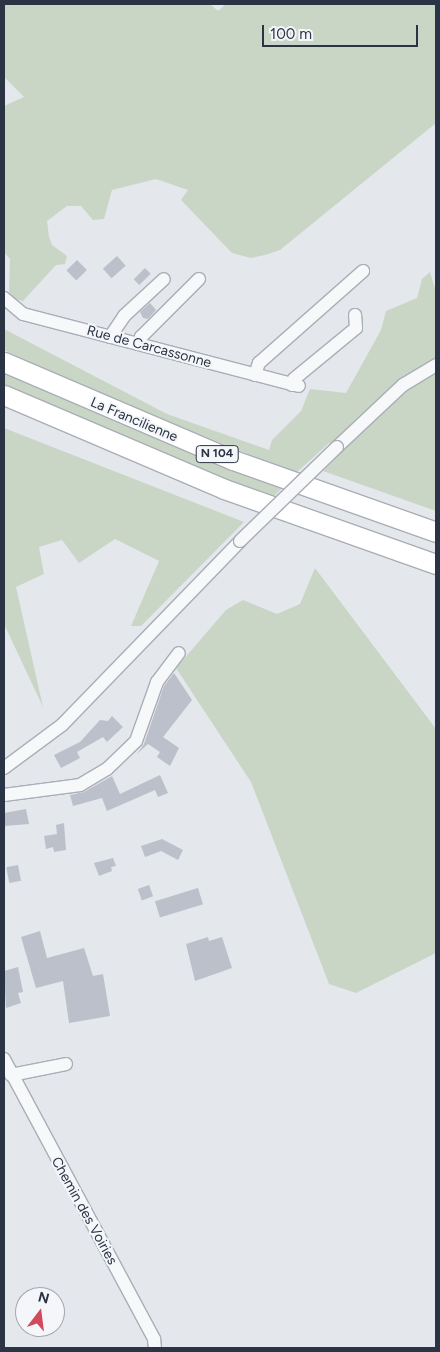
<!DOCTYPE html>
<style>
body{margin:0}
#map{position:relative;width:440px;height:1352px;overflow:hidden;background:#e4e7ec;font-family:Figtree,sans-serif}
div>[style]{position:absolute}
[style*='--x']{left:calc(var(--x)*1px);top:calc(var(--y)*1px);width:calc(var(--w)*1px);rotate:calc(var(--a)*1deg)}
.green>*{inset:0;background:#c9d6c5}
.building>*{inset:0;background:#bbc0ca;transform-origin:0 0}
.roads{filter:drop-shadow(1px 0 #a9aeb7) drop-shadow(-1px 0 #a9aeb7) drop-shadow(0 1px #a9aeb7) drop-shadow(0 -1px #a9aeb7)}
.minor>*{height:12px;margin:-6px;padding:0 6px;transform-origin:6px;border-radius:6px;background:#f7f8fa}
.highway>*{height:19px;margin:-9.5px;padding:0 9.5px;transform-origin:9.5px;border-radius:9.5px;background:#fff}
.bridges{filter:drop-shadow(1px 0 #a9aeb7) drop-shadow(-1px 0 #a9aeb7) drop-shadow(0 1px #a9aeb7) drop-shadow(0 -1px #a9aeb7)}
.minor-bridge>*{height:12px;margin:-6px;padding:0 6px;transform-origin:6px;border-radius:6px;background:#f7f8fa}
span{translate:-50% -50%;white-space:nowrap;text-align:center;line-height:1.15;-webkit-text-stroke:4px #f4f6f9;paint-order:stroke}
.shield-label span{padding:1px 4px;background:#f4f6f9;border:1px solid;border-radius:4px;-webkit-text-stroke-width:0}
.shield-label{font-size:12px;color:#2b3445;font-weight:700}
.street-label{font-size:14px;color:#2b3445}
.frame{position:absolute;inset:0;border:5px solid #2b3445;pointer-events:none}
.north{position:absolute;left:15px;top:1287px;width:50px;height:50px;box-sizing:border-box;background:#f4f6f9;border:1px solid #a4a8b1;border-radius:50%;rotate:15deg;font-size:14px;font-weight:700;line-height:20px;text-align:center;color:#2b3445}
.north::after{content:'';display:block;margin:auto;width:18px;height:22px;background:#d1495b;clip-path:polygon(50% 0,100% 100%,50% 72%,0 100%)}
.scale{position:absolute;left:262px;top:25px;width:156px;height:22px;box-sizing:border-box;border:2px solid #2b3445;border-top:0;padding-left:6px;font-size:15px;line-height:18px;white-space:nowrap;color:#2b3445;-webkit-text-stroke:4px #f4f6f9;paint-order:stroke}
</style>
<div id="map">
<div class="green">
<div style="clip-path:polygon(4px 4px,210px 4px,218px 11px,226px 4px,436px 4px,436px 123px,280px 250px,265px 255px,251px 258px,232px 253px,181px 200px,188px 190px,156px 179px,112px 190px,104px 219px,93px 220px,81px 206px,67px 206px,47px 221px,49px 237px,52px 245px,67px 256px,65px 264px,56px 265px,23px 301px,14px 299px,9px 292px,10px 259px,4px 252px,4px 106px,24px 97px,4px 77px)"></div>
<div style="clip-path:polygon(430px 272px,436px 292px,436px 511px,323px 471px,344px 450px,329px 443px,296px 473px,86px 389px,4px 350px,4px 329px,167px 414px,269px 450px,272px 440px,301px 411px,310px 389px,346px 393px,381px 330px,386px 311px,417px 298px,422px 279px)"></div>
<div style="clip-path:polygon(4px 369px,78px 404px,283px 487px,269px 501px,4px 388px)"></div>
<div style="clip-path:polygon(4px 428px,244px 522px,141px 626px,131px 626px,159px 561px,115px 539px,79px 563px,62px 540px,39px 547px,44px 574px,16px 587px,43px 707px,4px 624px)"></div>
<div style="clip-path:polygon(315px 568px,436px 729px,436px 953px,356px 993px,329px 984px,251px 782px,176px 668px,226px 610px,243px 600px,277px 614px,300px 604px)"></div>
</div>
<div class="building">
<div style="left:117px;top:256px;width:13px;height:19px;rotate:48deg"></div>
<div style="left:77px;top:260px;width:14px;height:15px;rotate:45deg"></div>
<div style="left:145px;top:268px;width:8px;height:16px;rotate:45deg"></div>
<div style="clip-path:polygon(150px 303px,156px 310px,148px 319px,143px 318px,140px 312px)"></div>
<div style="clip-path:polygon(174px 673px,192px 700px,163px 737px,179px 748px,170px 766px,157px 757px,160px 752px,148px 744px,137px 754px,144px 744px,164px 686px)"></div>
<div style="clip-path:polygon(112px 716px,123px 727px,107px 742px,103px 737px,77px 752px,80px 758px,61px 768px,54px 755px,80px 742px,100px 720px,108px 721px)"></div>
<div style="clip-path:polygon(160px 775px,168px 793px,158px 797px,155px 790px,107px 811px,102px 798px,73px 806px,70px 795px,84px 792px,112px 776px,120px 794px)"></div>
<div style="clip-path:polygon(26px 809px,29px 824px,4px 826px,4px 813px)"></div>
<div style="clip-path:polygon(64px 823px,66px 850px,54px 852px,53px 847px,46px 849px,44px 836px,57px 834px,56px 825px)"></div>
<div style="clip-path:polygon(162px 839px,183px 850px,178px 860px,161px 851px,145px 857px,141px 846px)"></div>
<div style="clip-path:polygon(113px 858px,116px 866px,111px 867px,112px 871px,99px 876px,94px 863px)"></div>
<div style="left:18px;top:865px;width:16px;height:12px;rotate:79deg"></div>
<div style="left:149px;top:885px;width:12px;height:12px;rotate:70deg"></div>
<div style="left:198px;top:888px;width:17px;height:45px;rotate:73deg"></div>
<div style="clip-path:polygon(40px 931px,47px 958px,84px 948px,93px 976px,103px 974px,110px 1016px,69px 1023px,63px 981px,36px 988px,21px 937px)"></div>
<div style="clip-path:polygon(208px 937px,209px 941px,222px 937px,232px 968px,195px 981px,186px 944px)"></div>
<div style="clip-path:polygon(18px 967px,23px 992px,18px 993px,21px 1003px,6px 1008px,4px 971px)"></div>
</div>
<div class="roads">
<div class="minor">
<div style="--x:4;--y:298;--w:25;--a:40"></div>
<div style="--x:23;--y:314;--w:285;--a:14.6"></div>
<div style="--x:110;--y:337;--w:25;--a:-56"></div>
<div style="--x:124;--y:316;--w:54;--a:-42.8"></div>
<div style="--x:138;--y:344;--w:8;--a:-67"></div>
<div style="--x:141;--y:337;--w:82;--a:-45"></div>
<div style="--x:255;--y:375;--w:13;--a:-72"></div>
<div style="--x:259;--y:363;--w:139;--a:-41.5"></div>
<div style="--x:292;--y:385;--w:6;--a:-72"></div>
<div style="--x:294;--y:379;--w:80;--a:-39.4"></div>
<div style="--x:356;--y:328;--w:13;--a:-94"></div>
<div style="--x:337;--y:447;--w:91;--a:-43.2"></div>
<div style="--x:403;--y:385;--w:39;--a:-31"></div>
<div style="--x:4;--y:768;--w:72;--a:-36.6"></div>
<div style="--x:62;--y:725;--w:256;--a:-45.9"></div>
<div style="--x:4;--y:795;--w:77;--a:-7.5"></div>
<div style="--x:80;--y:785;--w:31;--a:-31"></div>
<div style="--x:107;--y:769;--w:40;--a:-44"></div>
<div style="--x:136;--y:741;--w:63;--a:-70.4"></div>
<div style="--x:157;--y:682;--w:36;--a:-53"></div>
<div style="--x:4;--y:1059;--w:318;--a:61.8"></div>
<div style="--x:154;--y:1339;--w:9;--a:84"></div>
<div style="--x:11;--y:1075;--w:56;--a:-11.3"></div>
</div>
<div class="highway">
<div style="--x:4;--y:362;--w:249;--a:23.2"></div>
<div style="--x:233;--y:460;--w:215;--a:19.5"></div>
<div style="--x:4;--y:395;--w:239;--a:23.1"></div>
<div style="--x:224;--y:489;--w:225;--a:19.5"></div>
</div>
</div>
<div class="bridges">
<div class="minor-bridge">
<div style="--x:240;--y:541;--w:135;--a:-44.1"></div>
</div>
</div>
<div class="shield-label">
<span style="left:217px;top:454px">N 104</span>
</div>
<div class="street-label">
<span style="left:149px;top:347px;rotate:15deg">Rue de Carcassonne</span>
<span style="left:134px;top:420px;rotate:23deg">La Francilienne</span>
<span style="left:84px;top:1211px;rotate:61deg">Chemin des Voiries</span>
</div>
<div class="frame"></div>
<div class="north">N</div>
<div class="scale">100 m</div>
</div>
